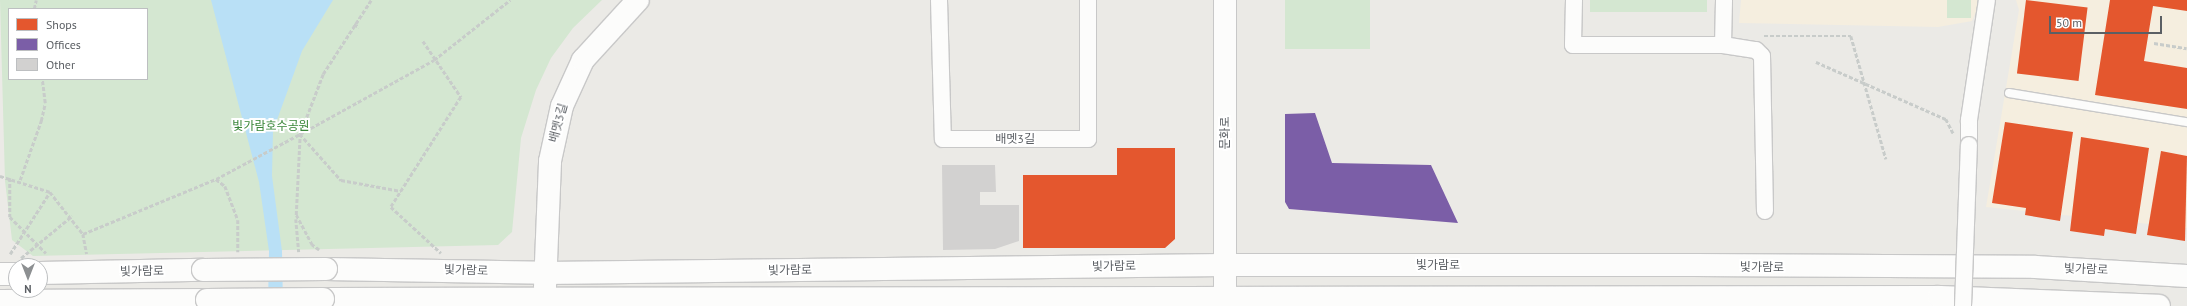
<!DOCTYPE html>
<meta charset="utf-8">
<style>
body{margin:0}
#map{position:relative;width:2187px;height:306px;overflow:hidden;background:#ebeae6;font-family:"PT Sans","Noto Sans KR",sans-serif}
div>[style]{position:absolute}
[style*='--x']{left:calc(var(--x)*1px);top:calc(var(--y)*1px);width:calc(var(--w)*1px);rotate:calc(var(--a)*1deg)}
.commercial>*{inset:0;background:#f5eedf}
.green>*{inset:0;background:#d4e7d1;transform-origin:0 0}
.water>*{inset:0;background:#b9e0f6}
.shops>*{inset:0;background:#e4572e;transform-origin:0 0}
.offices>*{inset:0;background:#7b5ea7}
.building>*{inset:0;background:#d2d1d0}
.path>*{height:2.5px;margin-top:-1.25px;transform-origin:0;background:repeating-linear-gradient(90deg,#c8ccca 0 4px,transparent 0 6px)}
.roads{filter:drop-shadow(1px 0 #c8c8c8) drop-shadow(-1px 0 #c8c8c8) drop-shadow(0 1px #c8c8c8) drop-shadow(0 -1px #c8c8c8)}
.lane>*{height:8px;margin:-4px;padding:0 4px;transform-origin:4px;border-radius:4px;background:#fcfcfb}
.street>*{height:16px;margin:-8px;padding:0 8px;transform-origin:8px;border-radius:8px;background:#fcfcfb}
.secondary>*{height:22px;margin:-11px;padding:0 11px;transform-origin:11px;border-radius:11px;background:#fcfcfb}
.bridges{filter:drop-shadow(1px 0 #c8c8c8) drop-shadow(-1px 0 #c8c8c8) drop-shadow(0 1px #c8c8c8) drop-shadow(0 -1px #c8c8c8)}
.street-bridge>*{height:16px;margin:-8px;padding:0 8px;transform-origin:8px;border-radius:8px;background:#fcfcfb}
.secondary-bridge>*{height:22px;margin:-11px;padding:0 11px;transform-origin:11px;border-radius:11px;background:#fcfcfb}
span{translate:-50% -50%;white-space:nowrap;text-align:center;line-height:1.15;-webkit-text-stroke:4px #fff;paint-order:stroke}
.street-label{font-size:12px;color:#5b5f64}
.park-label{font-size:12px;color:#398638}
.legend{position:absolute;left:8px;top:8px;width:140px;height:72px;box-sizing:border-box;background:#fff;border:1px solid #bdbfc1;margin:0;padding:5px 7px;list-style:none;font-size:12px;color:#5b5f64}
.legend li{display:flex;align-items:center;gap:8px;height:20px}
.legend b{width:20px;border:1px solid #bdbfc1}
.north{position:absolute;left:8px;top:258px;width:40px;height:40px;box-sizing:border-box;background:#fff;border:1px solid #bdbfc1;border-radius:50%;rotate:180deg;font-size:11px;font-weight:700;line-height:16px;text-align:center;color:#5b5f64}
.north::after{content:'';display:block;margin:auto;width:14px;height:18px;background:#8d9092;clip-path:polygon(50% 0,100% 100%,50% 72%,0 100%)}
.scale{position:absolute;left:2049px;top:16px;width:113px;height:18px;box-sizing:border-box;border:2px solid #5b5f64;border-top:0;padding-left:5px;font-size:12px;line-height:14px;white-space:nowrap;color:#5b5f64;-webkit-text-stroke:3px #fff;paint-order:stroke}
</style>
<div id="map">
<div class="commercial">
<div style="clip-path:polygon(1741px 0,1981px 0,1972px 21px,1938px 27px,1739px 23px)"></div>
<div style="clip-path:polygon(2016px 0,2187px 0,2187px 228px,1986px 207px,2019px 10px)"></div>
</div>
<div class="green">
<div style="clip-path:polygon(evenodd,0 0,602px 0,573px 28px,551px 58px,536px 90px,521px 138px,512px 232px,498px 245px,33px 256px,12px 240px,5px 181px,0 0,9px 9px,147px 9px,147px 79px,9px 79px,9px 9px)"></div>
<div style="left:1285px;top:0;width:85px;height:49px"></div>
<div style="left:1590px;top:0;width:117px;height:12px"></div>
<div style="left:1947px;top:0;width:24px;height:18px"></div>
</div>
<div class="water">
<div style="clip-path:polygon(211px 0,333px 0,302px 51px,273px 131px,272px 176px,282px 251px,283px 306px,268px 306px,269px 251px,259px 182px)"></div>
</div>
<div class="shops">
<div style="left:2026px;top:0;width:62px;height:74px;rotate:7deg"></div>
<div style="clip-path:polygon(2110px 0,2187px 0,2187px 11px,2153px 6px,2144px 61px,2187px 68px,2187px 109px,2095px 95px)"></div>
<div style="clip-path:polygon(2005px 122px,2073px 132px,2060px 221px,2025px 215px,2026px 208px,1992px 203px)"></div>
<div style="clip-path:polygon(2081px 137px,2149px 148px,2136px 234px,2105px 229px,2104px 236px,2070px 231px)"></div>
<div style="clip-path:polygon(1117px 148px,1175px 148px,1175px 239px,1165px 248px,1023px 248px,1023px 175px,1117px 175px)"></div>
<div style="clip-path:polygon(2161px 151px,2187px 156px,2185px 241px,2147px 235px)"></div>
</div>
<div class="offices">
<div style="clip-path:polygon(1315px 113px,1332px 163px,1431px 165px,1458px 223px,1289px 209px,1285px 202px,1285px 114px)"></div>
</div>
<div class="building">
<div style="clip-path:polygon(942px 165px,995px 165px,996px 192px,980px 192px,980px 205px,1019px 205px,1019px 241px,995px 249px,943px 250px)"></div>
</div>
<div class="path">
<div style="--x:34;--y:9;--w:9;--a:-77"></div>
<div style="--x:354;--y:24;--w:6;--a:31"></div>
<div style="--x:1764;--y:36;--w:87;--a:0"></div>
<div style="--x:1851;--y:36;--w:128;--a:74.1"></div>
<div style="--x:423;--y:41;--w:68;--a:55.8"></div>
<div style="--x:461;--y:97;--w:130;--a:122.5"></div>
<div style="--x:391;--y:207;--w:68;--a:42.6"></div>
<div style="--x:2154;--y:43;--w:33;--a:9"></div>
<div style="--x:1816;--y:62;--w:142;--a:23.7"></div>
<div style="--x:1946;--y:119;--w:16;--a:63"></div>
<div style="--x:300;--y:134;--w:62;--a:48.3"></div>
<div style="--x:341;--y:180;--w:61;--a:10.4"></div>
<div style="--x:0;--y:176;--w:52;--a:17.7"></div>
<div style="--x:50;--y:192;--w:53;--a:51.8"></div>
<div style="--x:83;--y:234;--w:20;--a:79"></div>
<div style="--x:10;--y:178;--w:39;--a:90"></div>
<div style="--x:10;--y:217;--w:51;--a:45"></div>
<div style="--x:216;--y:179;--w:11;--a:38"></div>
<div style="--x:225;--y:186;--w:36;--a:69"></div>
<div style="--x:238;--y:220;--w:32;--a:90"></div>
<div style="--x:20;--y:180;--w:63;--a:-70.4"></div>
<div style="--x:41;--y:121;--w:18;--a:-77"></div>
<div style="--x:45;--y:103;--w:24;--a:-97"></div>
<div style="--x:296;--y:219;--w:33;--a:85"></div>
<div style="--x:83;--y:234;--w:144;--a:-22.5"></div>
<div style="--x:216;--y:179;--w:95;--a:-28.2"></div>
<div style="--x:300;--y:134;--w:153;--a:-28.9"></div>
<div style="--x:434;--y:60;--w:97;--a:-38.3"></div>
<div style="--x:319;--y:250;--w:9;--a:-144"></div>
<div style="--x:312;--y:245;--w:34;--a:-118"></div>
<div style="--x:296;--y:215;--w:81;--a:-87.2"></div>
<div style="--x:300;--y:134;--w:64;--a:-69"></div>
<div style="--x:323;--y:74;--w:88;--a:-57"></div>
<div style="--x:10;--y:254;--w:74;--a:-57.2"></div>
<div style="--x:21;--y:258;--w:66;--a:-39.5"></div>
</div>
<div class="roads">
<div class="lane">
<div style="--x:2009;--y:93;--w:180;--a:9.3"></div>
</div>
<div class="street">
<div style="--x:939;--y:0;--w:139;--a:88.4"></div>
<div style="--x:943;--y:139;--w:145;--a:0"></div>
<div style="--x:1088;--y:139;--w:139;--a:-90"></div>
<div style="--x:1574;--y:0;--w:45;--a:91.3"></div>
<div style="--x:1573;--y:45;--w:150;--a:0"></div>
<div style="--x:1723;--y:45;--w:33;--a:9"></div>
<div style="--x:1756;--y:50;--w:8;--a:45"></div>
<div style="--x:1762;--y:56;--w:155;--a:88.9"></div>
<div style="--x:1723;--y:45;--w:45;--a:-88.7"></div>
<div style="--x:1969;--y:145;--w:25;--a:-90"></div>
<div style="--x:1969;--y:120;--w:121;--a:-81.5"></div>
</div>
<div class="secondary">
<div style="--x:326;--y:269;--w:219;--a:1"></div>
<div style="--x:545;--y:273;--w:679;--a:-0.68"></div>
<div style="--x:1224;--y:265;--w:470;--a:0"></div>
<div style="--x:1694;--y:265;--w:341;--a:0.3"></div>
<div style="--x:2035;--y:267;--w:152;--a:3.4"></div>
<div style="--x:40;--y:273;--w:163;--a:-1.1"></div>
<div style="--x:0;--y:274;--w:16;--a:0"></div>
<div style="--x:545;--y:287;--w:126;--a:-87.7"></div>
<div style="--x:550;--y:161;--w:56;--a:-77.7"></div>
<div style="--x:562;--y:106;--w:51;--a:-65.5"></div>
<div style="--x:583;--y:60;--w:81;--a:-47.5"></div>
<div style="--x:323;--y:299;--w:1616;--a:-0.07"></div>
<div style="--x:1939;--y:297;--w:220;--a:2.3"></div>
<div style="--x:0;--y:301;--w:207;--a:-0.3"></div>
<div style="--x:1225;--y:306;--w:306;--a:-90"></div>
</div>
</div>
<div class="bridges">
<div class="street-bridge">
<div style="--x:1963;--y:306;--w:161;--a:-87.9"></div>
</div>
<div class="secondary-bridge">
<div style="--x:203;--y:270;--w:123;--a:-0.5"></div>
<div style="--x:207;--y:300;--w:116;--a:-0.5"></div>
</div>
</div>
<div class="street-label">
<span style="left:558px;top:123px;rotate:-75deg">배멧3길</span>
<span style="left:1225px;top:133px;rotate:-90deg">문화로</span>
<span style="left:1015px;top:139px">배멧3길</span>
<span style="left:1438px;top:265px">빛가람로</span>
<span style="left:1114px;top:266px;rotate:-1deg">빛가람로</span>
<span style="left:1762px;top:267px;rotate:1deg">빛가람로</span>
<span style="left:2086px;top:269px;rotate:2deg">빛가람로</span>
<span style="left:466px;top:270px;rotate:2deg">빛가람로</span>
<span style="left:790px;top:270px;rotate:-1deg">빛가람로</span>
<span style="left:142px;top:271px;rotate:-1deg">빛가람로</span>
</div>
<div class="park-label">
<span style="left:271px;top:126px">빛가람호수공원</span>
</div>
<ul class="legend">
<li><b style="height:11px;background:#e4572e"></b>Shops</li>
<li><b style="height:11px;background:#7b5ea7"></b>Offices</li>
<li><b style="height:11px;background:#d2d1d0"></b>Other</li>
</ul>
<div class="north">N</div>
<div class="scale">50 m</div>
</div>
